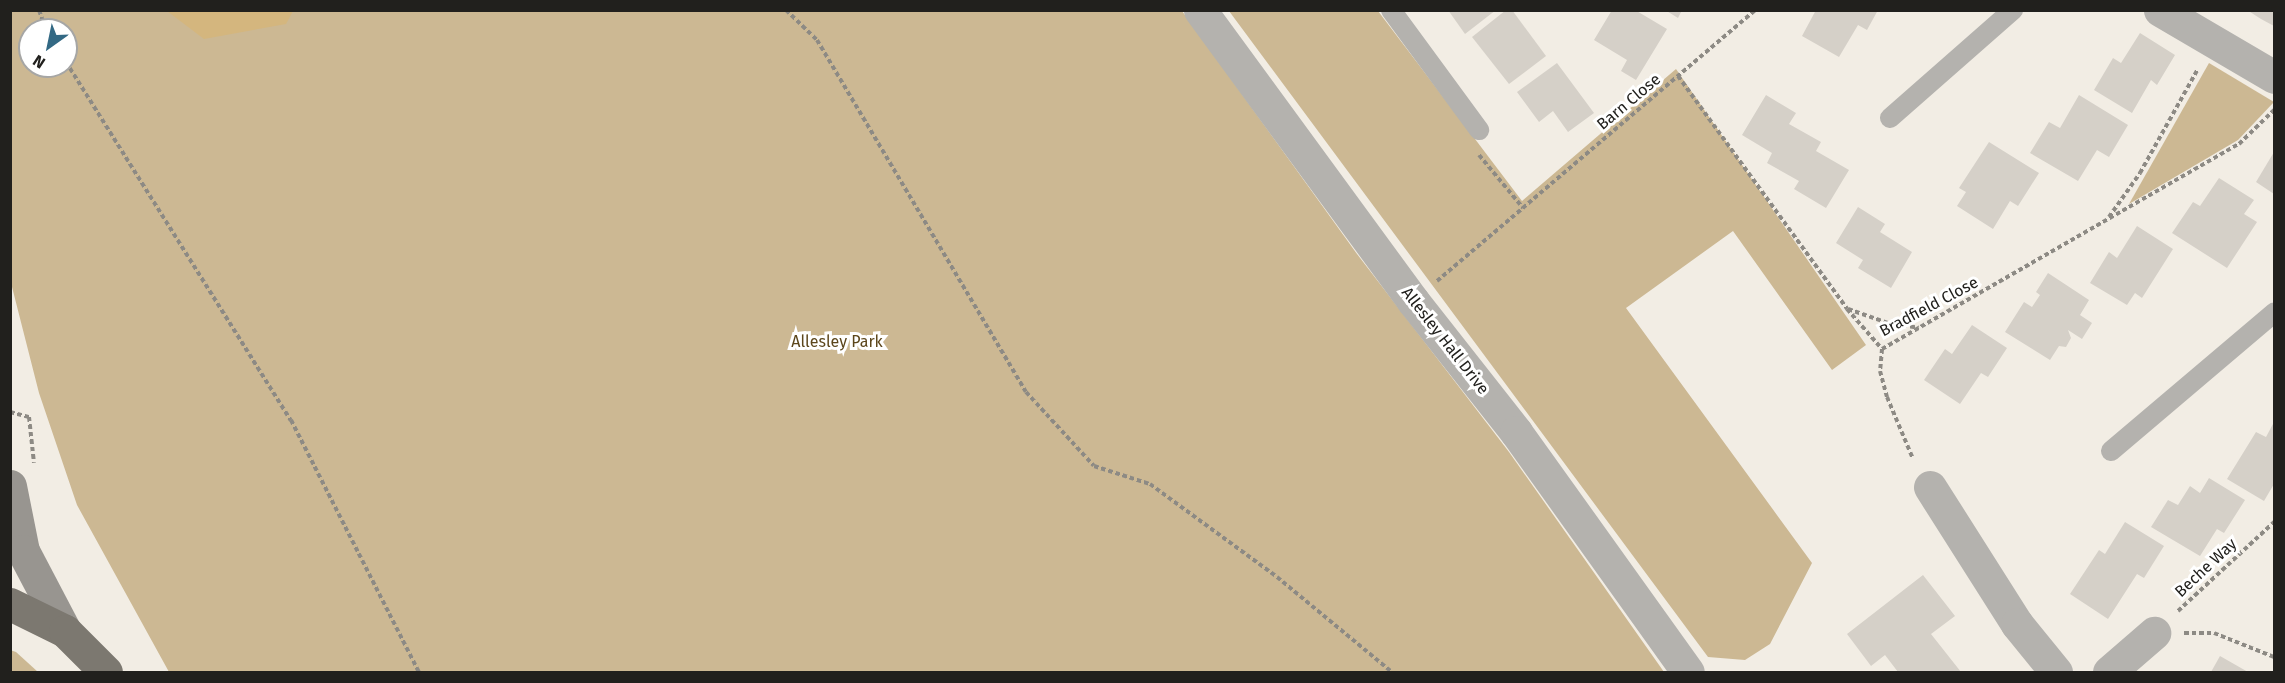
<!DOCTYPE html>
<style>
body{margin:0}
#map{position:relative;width:2285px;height:683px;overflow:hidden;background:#f2ede4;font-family:"Fira Sans",sans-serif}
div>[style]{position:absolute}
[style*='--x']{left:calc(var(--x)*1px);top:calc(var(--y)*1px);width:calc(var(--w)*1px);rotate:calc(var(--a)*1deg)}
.green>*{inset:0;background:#ccb893}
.water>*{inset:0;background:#d4b67e}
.building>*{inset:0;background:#d5d0c8}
.path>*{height:4px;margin-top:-2px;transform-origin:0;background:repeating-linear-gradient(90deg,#8d8a84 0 4.5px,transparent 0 7.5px)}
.service>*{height:20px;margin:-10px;padding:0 10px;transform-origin:10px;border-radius:10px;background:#b4b2ae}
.minor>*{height:33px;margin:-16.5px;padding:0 16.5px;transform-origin:16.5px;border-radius:16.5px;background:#b4b2ae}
.secondary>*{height:33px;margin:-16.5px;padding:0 16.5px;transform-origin:16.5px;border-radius:16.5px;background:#989590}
.trunk>*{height:33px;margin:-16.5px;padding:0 16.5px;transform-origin:16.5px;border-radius:16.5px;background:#7c7870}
span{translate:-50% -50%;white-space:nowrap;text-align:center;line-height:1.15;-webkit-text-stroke:6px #fff;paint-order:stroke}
.street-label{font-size:16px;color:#21201d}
.park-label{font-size:16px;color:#5c461b}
.frame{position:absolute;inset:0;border:12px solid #21201d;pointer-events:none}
.north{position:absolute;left:18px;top:18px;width:60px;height:60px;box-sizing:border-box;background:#fff;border:2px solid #a6a6a5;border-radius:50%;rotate:213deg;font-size:16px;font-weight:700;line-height:24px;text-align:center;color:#21201d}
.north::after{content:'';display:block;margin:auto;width:21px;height:27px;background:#336984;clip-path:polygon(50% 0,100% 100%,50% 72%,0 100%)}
</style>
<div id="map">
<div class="green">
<div style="clip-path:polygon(evenodd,10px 11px,1182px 11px,1357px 254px,1509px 452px,1664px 672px,169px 672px,77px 505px,39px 393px,11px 283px,10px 11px,30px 30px,66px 30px,66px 66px,30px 66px,30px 30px)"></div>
<div style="clip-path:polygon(1229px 11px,1378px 11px,1522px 201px,1676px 69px,1866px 345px,1832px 370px,1733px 231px,1626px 308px,1812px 563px,1770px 644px,1745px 660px,1708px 657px)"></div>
<div style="clip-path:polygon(2209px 63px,2274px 102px,2238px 140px,2129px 204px)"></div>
<div style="clip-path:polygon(10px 650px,16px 652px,38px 672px,11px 672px)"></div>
</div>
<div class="water">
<div style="clip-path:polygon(167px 11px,293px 11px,286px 24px,204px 39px)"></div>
</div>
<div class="building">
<div style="clip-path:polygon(1448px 10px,1496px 10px,1465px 34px)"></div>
<div style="clip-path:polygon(1506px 10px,1512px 10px,1546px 56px,1509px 84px,1472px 37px)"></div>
<div style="clip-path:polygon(1612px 10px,1635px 10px,1667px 29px,1636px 80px,1621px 71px,1627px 60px,1594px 40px)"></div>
<div style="clip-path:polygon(1665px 10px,1682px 10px,1678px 18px)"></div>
<div style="clip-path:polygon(1816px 10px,1878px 10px,1867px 30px,1858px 25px,1839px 57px,1802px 36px)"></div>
<div style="clip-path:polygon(2247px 10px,2274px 10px,2274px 26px,2261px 19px)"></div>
<div style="clip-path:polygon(2140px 33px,2175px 55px,2157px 85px,2151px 80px,2132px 113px,2094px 90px,2113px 58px,2121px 63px)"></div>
<div style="clip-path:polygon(1557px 63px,1594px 113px,1568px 132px,1553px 111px,1539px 122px,1517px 92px)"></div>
<div style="clip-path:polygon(1766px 95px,1796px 113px,1789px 124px,1821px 142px,1816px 151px,1849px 170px,1826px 208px,1794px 189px,1799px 181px,1767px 163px,1772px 153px,1742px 135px)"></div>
<div style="clip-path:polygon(2079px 95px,2128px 125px,2109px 157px,2097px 150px,2078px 181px,2030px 153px,2049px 122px,2060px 128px)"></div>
<div style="clip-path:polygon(1989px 142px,2039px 173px,2018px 206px,2010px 201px,1993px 229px,1957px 206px,1966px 192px,1959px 188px)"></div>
<div style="clip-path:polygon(2274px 152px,2274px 194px,2256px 182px)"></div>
<div style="clip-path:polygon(2219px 178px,2254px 200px,2244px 214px,2257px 222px,2227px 268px,2172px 233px,2193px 202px,2200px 206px)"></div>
<div style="clip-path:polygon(1858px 207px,1885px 224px,1880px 232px,1912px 252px,1891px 288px,1858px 268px,1863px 260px,1836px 243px)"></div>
<div style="clip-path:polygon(2137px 226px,2173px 249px,2142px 298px,2135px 293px,2127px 305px,2090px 283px,2109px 252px,2117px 258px)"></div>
<div style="clip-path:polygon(2048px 273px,2089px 300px,2080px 315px,2092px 323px,2082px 339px,2068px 330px,2071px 338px,2066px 347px,2059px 346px,2050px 360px,2005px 332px,2024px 302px,2032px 307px,2040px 295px,2036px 292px)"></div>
<div style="clip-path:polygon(1972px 325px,2007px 348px,1988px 377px,1981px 373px,1960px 404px,1924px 380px,1945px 349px,1952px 354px)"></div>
<div style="clip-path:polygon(2274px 422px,2274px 484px,2264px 501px,2227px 479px,2256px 432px,2266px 437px)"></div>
<div style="clip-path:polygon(2209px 478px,2245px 500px,2224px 533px,2217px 529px,2200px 556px,2151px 527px,2168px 500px,2178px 505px,2190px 486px,2200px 493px)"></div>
<div style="clip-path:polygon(2125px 522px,2164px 546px,2144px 578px,2137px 574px,2108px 619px,2070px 594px,2099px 550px,2105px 554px)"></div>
<div style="clip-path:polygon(1923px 575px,1955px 616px,1931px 634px,1961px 672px,1898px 672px,1885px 655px,1871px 666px,1847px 634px)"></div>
<div style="clip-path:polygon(2220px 656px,2248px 672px,2211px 672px)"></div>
</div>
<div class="path">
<div style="--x:39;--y:10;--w:21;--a:71"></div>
<div style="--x:786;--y:10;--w:43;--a:44.1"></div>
<div style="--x:817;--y:40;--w:409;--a:59.3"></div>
<div style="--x:1026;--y:392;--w:100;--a:47.4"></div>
<div style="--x:1094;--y:466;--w:59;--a:17.8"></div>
<div style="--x:1150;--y:484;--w:157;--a:36.2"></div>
<div style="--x:1277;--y:577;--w:149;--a:39.6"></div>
<div style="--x:66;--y:62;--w:423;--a:57.9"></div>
<div style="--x:291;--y:420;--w:283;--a:63.1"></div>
<div style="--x:1678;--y:76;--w:288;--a:54"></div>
<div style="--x:1847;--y:309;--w:53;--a:48.8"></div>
<div style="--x:1479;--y:155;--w:69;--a:50.3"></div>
<div style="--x:2109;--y:217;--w:54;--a:-54.8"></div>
<div style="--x:2140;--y:173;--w:119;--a:-60.9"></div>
<div style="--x:1437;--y:281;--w:418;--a:-40.4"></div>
<div style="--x:1848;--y:309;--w:42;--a:19.3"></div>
<div style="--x:1888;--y:323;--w:31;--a:9"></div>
<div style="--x:1882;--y:349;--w:412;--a:-29.9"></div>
<div style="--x:2239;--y:144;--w:49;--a:-44.2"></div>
<div style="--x:1882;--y:349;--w:22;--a:95"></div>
<div style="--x:1880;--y:371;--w:27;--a:75"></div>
<div style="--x:1887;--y:397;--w:67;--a:67.2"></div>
<div style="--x:10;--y:412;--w:20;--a:15"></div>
<div style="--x:29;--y:417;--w:46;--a:83.8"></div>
<div style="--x:2178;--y:611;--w:131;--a:-42.8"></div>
<div style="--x:2184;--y:633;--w:30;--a:0"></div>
<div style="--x:2214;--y:633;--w:65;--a:21.8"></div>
</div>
<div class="service">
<div style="--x:1391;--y:10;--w:149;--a:53.7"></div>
<div style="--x:1890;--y:118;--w:164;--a:-41.3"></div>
<div style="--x:2111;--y:451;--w:214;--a:-40.3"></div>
</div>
<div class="minor">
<div style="--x:1200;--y:10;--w:361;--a:53.8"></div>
<div style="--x:1413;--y:301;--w:167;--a:51.8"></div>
<div style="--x:1516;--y:432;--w:295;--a:54.4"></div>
<div style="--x:2160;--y:10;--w:132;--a:30.4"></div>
<div style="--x:1930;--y:487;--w:162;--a:57.6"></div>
<div style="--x:2017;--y:624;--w:62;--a:50.9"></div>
<div style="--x:2109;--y:672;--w:60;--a:-40.9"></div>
</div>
<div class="secondary">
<div style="--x:10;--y:486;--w:66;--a:78.7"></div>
<div style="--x:23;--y:551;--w:90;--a:62.3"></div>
</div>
<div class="trunk">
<div style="--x:10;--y:604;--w:61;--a:26.1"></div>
<div style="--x:65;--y:631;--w:58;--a:45"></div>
</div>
<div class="street-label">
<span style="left:1629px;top:102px;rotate:-40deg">Barn Close</span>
<span style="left:1929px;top:307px;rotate:-28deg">Bradfield Close</span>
<span style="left:1445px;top:341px;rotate:52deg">Allesley Hall Drive</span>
<span style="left:2206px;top:568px;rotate:-43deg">Beche Way</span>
</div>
<div class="park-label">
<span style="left:837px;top:342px">Allesley Park</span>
</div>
<div class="frame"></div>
<div class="north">N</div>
</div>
